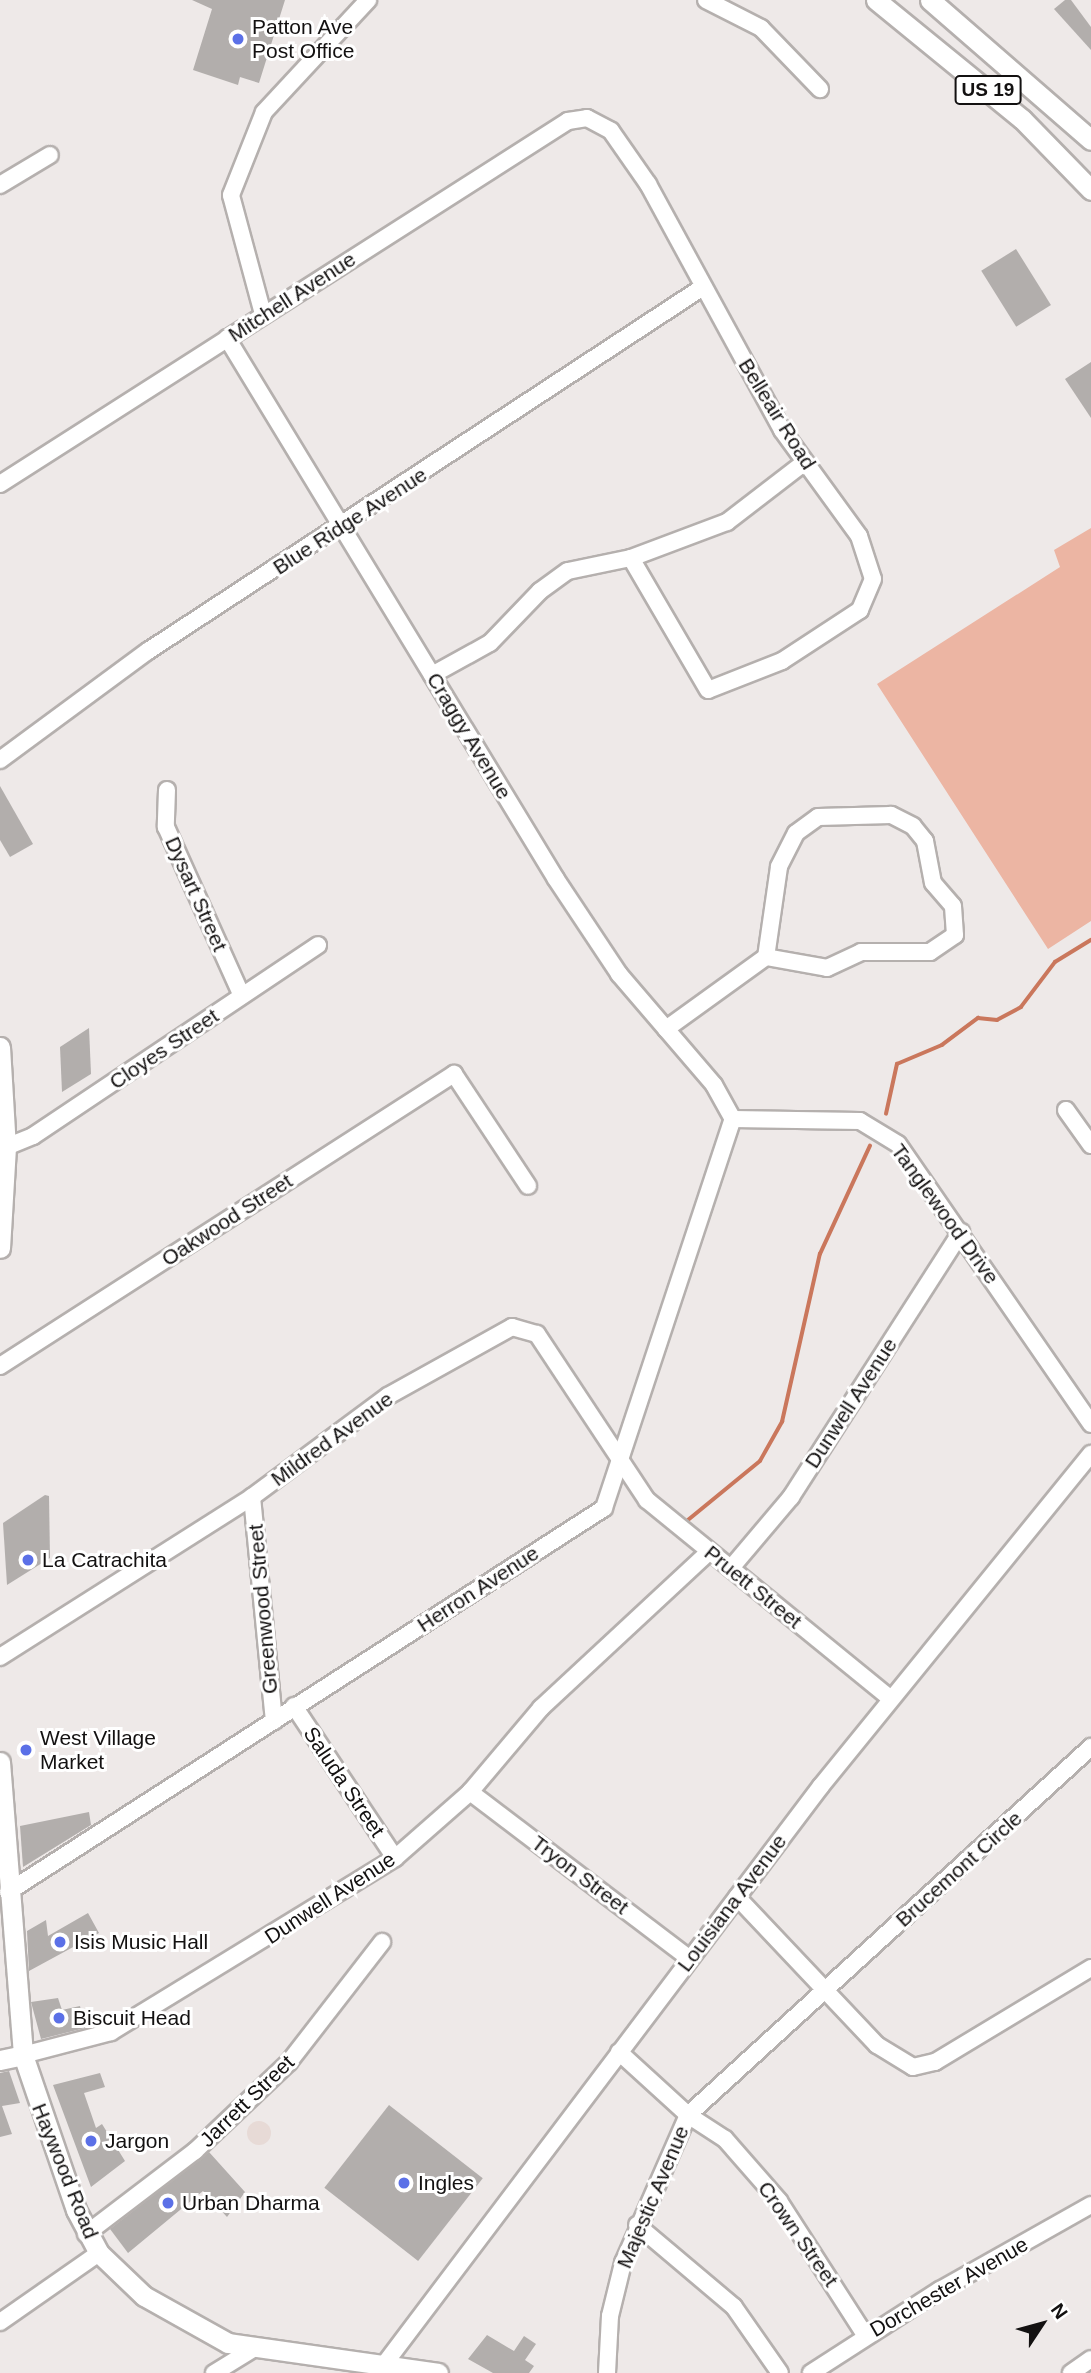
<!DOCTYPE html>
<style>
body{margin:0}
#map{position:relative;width:1091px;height:2373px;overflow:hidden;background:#eee9e8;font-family:Helvetica,sans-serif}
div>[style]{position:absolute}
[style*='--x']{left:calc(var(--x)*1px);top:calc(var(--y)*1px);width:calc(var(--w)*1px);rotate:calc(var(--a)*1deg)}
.built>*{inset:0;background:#e7dad6}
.round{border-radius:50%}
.green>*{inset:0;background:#ecb5a3}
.stream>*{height:3.5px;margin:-1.75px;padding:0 1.75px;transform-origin:1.75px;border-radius:1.75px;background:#ca775c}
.building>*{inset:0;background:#b2aeac;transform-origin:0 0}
.roads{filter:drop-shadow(2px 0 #b5b0ae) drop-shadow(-2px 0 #b5b0ae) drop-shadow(0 2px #b5b0ae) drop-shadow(0 -2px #b5b0ae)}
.minor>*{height:16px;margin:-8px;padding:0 8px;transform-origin:8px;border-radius:8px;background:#fff}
.major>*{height:19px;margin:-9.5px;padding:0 9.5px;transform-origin:9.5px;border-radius:9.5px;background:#fff}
.dots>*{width:19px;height:19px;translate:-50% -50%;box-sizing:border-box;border:4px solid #fff;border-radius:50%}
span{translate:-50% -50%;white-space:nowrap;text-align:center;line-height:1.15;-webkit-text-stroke:6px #fff;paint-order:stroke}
.shield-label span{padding:2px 5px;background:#fff;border:2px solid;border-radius:5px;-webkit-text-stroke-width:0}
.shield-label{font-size:19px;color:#131111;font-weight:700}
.poi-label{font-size:21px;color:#131111}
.left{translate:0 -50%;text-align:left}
.street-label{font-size:21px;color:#131111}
.north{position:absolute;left:1007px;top:2289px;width:70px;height:70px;-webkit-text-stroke:5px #fff;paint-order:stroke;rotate:54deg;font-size:19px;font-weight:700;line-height:28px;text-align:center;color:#131111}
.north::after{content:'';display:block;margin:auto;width:24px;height:32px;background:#131111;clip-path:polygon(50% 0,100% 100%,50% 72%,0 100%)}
</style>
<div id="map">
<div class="built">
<div class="round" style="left:247px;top:2121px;width:24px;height:24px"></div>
</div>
<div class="green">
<div style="clip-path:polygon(1091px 528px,1091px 921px,1048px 949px,877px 684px,1060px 567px,1054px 550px)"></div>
</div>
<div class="stream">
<div style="--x:886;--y:1114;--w:51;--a:-77.6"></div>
<div style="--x:897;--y:1064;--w:49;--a:-22.9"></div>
<div style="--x:942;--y:1045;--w:45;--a:-36.9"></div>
<div style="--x:978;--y:1018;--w:19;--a:6"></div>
<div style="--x:997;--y:1020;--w:27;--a:-28"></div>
<div style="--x:1021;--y:1007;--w:56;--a:-52.9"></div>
<div style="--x:1055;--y:962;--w:42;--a:-31.4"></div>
<div style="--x:688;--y:1520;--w:93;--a:-39.3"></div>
<div style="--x:760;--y:1461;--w:45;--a:-60.6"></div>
<div style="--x:782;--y:1422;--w:172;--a:-77.3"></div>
<div style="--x:820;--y:1254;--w:119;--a:-65.2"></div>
</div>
<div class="building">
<div style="clip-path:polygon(192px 0,285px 0,259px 83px,240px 77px,238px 85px,193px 70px,212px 9px)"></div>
<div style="clip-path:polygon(1065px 0,1071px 0,1091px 27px,1091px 50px,1054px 9px)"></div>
<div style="left:1016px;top:249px;width:66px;height:41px;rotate:58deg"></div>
<div style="clip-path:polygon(1091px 362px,1091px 418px,1065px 379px)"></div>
<div style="clip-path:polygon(0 786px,33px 844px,10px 857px,0 840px)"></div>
<div style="clip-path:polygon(89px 1028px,91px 1074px,62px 1092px,60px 1047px)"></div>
<div style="clip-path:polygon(45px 1495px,49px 1496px,50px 1558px,7px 1585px,3px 1523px)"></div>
<div style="clip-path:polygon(89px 1812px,91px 1825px,23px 1867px,20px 1826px)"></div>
<div style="clip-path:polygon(88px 1913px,99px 1933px,29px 1971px,27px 1931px,46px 1920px,48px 1936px)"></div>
<div style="clip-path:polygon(58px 1998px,62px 2010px,80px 2006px,85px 2028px,41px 2039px,31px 2002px)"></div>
<div style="clip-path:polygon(9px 2071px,20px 2103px,2px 2106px,12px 2134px,0 2137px,0 2073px)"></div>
<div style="clip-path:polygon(100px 2073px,105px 2087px,84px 2093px,96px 2128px,102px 2124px,125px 2161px,91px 2187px,53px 2085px)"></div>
<div style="left:389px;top:2105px;width:119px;height:105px;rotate:38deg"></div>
<div style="clip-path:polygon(209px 2152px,245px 2192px,227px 2217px,203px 2191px,128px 2253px,110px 2229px)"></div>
<div style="clip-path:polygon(487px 2335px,514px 2351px,524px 2336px,536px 2344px,525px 2360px,534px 2366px,529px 2373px,493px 2373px,468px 2359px)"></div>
</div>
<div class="roads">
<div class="minor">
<div style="--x:706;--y:0;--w:62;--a:27"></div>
<div style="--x:761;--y:28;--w:85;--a:46"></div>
<div style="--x:0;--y:185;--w:58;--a:-31"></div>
<div style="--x:263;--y:314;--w:123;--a:-105.1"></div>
<div style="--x:231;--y:195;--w:89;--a:-68.3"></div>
<div style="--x:264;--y:112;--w:153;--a:-47.1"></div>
<div style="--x:227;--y:338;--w:633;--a:58.69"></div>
<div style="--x:556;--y:879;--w:114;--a:56.4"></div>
<div style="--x:619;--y:974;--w:146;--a:49.4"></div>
<div style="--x:714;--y:1085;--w:39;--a:61"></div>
<div style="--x:0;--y:484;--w:674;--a:-32.58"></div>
<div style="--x:568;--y:121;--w:19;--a:-9"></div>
<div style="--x:587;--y:118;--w:27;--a:28"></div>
<div style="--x:611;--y:131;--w:65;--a:55.1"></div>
<div style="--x:648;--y:184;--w:280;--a:61.4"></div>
<div style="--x:782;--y:430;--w:131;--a:54"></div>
<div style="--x:859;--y:536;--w:45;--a:72"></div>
<div style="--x:873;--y:579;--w:34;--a:113"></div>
<div style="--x:860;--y:610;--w:93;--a:146.8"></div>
<div style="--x:782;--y:661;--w:79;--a:158.6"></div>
<div style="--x:708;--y:690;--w:153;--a:-120.3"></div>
<div style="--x:432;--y:675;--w:66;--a:-28.9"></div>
<div style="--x:490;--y:643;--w:72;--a:-46.1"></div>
<div style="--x:540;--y:591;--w:34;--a:-36"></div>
<div style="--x:568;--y:571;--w:64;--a:-11.7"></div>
<div style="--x:631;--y:558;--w:103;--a:-20.6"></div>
<div style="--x:727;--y:522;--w:98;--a:-37.6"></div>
<div style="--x:0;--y:760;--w:184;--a:-36.4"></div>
<div style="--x:148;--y:651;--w:664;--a:-33.26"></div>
<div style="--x:167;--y:790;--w:37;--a:92"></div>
<div style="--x:166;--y:827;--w:185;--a:65.8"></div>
<div style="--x:666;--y:1029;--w:123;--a:-35.8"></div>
<div style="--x:766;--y:957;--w:62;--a:10.2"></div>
<div style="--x:827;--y:968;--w:38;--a:-25"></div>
<div style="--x:861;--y:952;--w:69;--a:0"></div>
<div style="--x:930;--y:952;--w:30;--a:-34"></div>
<div style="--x:955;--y:935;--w:29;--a:-94"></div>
<div style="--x:953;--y:906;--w:30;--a:-131"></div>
<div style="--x:933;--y:883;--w:43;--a:-100.8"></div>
<div style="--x:925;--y:841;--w:19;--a:-129"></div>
<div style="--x:913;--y:826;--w:25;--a:-153"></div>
<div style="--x:891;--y:815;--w:73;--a:178.4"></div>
<div style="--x:818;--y:817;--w:27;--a:144"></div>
<div style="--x:796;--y:833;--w:38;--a:117"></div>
<div style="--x:779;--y:867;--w:91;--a:98.2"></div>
<div style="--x:1066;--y:1110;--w:43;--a:54.5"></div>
<div style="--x:733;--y:1119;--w:127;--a:0.9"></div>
<div style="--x:860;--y:1121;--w:44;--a:31.2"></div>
<div style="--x:898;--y:1144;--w:340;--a:55.4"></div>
<div style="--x:6;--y:1147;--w:29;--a:-22"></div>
<div style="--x:33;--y:1136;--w:343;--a:-33.8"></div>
<div style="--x:0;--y:1366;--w:540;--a:-32.75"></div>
<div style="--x:454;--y:1074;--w:134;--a:56.5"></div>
<div style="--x:252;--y:1497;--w:225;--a:84.4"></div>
<div style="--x:731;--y:1568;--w:93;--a:-49.8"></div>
<div style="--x:791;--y:1497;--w:315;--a:-57.3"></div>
<div style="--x:0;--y:1657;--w:299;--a:-32.4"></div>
<div style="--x:252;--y:1497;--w:169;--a:-36.6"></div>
<div style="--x:388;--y:1396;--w:142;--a:-29.1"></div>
<div style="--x:512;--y:1327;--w:26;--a:16"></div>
<div style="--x:537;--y:1334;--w:199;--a:56.5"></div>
<div style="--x:647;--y:1500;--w:313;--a:39.2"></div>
<div style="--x:294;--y:1706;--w:182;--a:56.4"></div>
<div style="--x:470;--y:1792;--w:275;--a:37.2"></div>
<div style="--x:8;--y:1892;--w:709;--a:-32.79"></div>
<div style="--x:604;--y:1508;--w:410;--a:-71.7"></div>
<div style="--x:737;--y:1897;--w:204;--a:46.6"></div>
<div style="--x:877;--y:2045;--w:42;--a:31.4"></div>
<div style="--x:913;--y:2067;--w:23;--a:-13"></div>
<div style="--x:935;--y:2062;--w:182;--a:-31.1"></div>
<div style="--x:619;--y:2052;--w:93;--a:42.4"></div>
<div style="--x:688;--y:2115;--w:44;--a:33"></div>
<div style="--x:725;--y:2139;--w:82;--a:48.9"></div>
<div style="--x:779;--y:2201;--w:159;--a:57.3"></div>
<div style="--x:23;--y:2055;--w:91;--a:-14.6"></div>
<div style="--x:111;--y:2032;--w:333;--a:-31.5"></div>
<div style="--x:395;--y:1858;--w:100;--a:-41.3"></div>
<div style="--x:470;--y:1792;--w:110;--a:-49.8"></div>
<div style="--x:541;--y:1708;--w:229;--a:-42.9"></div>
<div style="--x:637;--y:2225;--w:127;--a:40.2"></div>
<div style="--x:734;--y:2307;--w:80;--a:55.1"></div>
<div style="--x:86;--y:2234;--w:137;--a:-37.3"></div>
<div style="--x:195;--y:2151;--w:129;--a:-43.4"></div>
<div style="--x:289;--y:2062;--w:152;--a:-52.2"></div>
<div style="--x:0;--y:2322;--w:121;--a:-34.9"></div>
<div style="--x:386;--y:2362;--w:722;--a:-52.94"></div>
<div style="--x:821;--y:1786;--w:428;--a:-50.9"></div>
<div style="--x:214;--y:2373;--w:46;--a:-31.6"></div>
<div style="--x:607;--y:2373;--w:57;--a:-87"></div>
<div style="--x:610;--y:2316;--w:55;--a:-76.2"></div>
<div style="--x:623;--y:2263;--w:162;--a:-66.3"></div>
<div style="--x:688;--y:2115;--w:546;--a:-42.4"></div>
<div style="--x:811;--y:2373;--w:153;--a:-32.8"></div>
<div style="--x:940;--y:2290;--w:173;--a:-29.4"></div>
<div style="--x:1071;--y:2373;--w:24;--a:-35"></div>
</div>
<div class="major">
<div style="--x:876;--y:0;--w:188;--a:39.2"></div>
<div style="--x:1022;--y:119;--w:99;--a:45.8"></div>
<div style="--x:930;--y:0;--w:213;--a:41"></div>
<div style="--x:0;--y:1047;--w:100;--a:86.6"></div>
<div style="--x:6;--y:1147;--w:101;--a:93.4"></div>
<div style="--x:0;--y:1762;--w:294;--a:85.5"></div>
<div style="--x:23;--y:2055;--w:164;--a:71.1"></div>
<div style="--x:76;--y:2210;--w:49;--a:61.9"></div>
<div style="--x:99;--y:2253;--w:62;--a:43.7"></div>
<div style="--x:144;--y:2296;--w:96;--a:29.2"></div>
<div style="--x:228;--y:2343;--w:212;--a:8.1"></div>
<div style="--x:0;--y:2060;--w:24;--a:-12"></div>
</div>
</div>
<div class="dots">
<div style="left:238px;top:39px;background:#5b70e7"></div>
<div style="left:28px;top:1560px;background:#5b70e7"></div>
<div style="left:26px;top:1750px;background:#5b70e7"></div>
<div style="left:60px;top:1942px;background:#5b70e7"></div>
<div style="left:59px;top:2018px;background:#5b70e7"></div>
<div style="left:91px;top:2141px;background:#5b70e7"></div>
<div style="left:404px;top:2183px;background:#5b70e7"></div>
<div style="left:168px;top:2203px;background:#5b70e7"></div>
</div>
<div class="shield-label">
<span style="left:988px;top:90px">US 19</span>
</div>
<div class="poi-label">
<span class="left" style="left:252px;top:39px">Patton Ave<br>Post Office</span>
<span class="left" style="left:42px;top:1560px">La Catrachita</span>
<span class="left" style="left:40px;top:1750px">West Village<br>Market</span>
<span class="left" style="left:74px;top:1942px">Isis Music Hall</span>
<span class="left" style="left:73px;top:2018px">Biscuit Head</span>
<span class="left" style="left:105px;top:2141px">Jargon</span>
<span class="left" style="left:418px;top:2183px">Ingles</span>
<span class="left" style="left:182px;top:2203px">Urban Dharma</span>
</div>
<div class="street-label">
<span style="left:292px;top:297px;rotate:-33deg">Mitchell Avenue</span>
<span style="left:777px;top:414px;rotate:58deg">Belleair Road</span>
<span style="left:350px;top:521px;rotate:-33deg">Blue Ridge Avenue</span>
<span style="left:469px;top:736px;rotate:59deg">Craggy Avenue</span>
<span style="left:196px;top:894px;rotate:66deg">Dysart Street</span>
<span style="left:164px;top:1049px;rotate:-34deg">Cloyes Street</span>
<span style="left:945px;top:1214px;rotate:54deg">Tanglewood Drive</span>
<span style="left:227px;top:1220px;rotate:-33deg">Oakwood Street</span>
<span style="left:851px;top:1403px;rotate:-57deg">Dunwell Avenue</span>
<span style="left:332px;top:1439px;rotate:-36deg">Mildred Avenue</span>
<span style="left:753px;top:1587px;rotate:39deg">Pruett Street</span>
<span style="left:478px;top:1589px;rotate:-33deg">Herron Avenue</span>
<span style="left:263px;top:1609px;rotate:-95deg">Greenwood Street</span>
<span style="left:344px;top:1782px;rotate:56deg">Saluda Street</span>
<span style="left:959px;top:1869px;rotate:-42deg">Brucemont Circle</span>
<span style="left:580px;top:1875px;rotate:37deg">Tryon Street</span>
<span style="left:330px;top:1898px;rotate:-33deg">Dunwell Avenue</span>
<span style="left:732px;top:1903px;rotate:-53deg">Louisiana Avenue</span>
<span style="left:247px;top:2101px;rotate:-44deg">Jarrett Street</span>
<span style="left:65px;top:2171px;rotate:68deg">Haywood Road</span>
<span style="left:653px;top:2197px;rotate:-67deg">Majestic Avenue</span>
<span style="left:798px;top:2234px;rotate:55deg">Crown Street</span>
<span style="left:949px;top:2287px;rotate:-30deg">Dorchester Avenue</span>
</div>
<div class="north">N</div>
</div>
